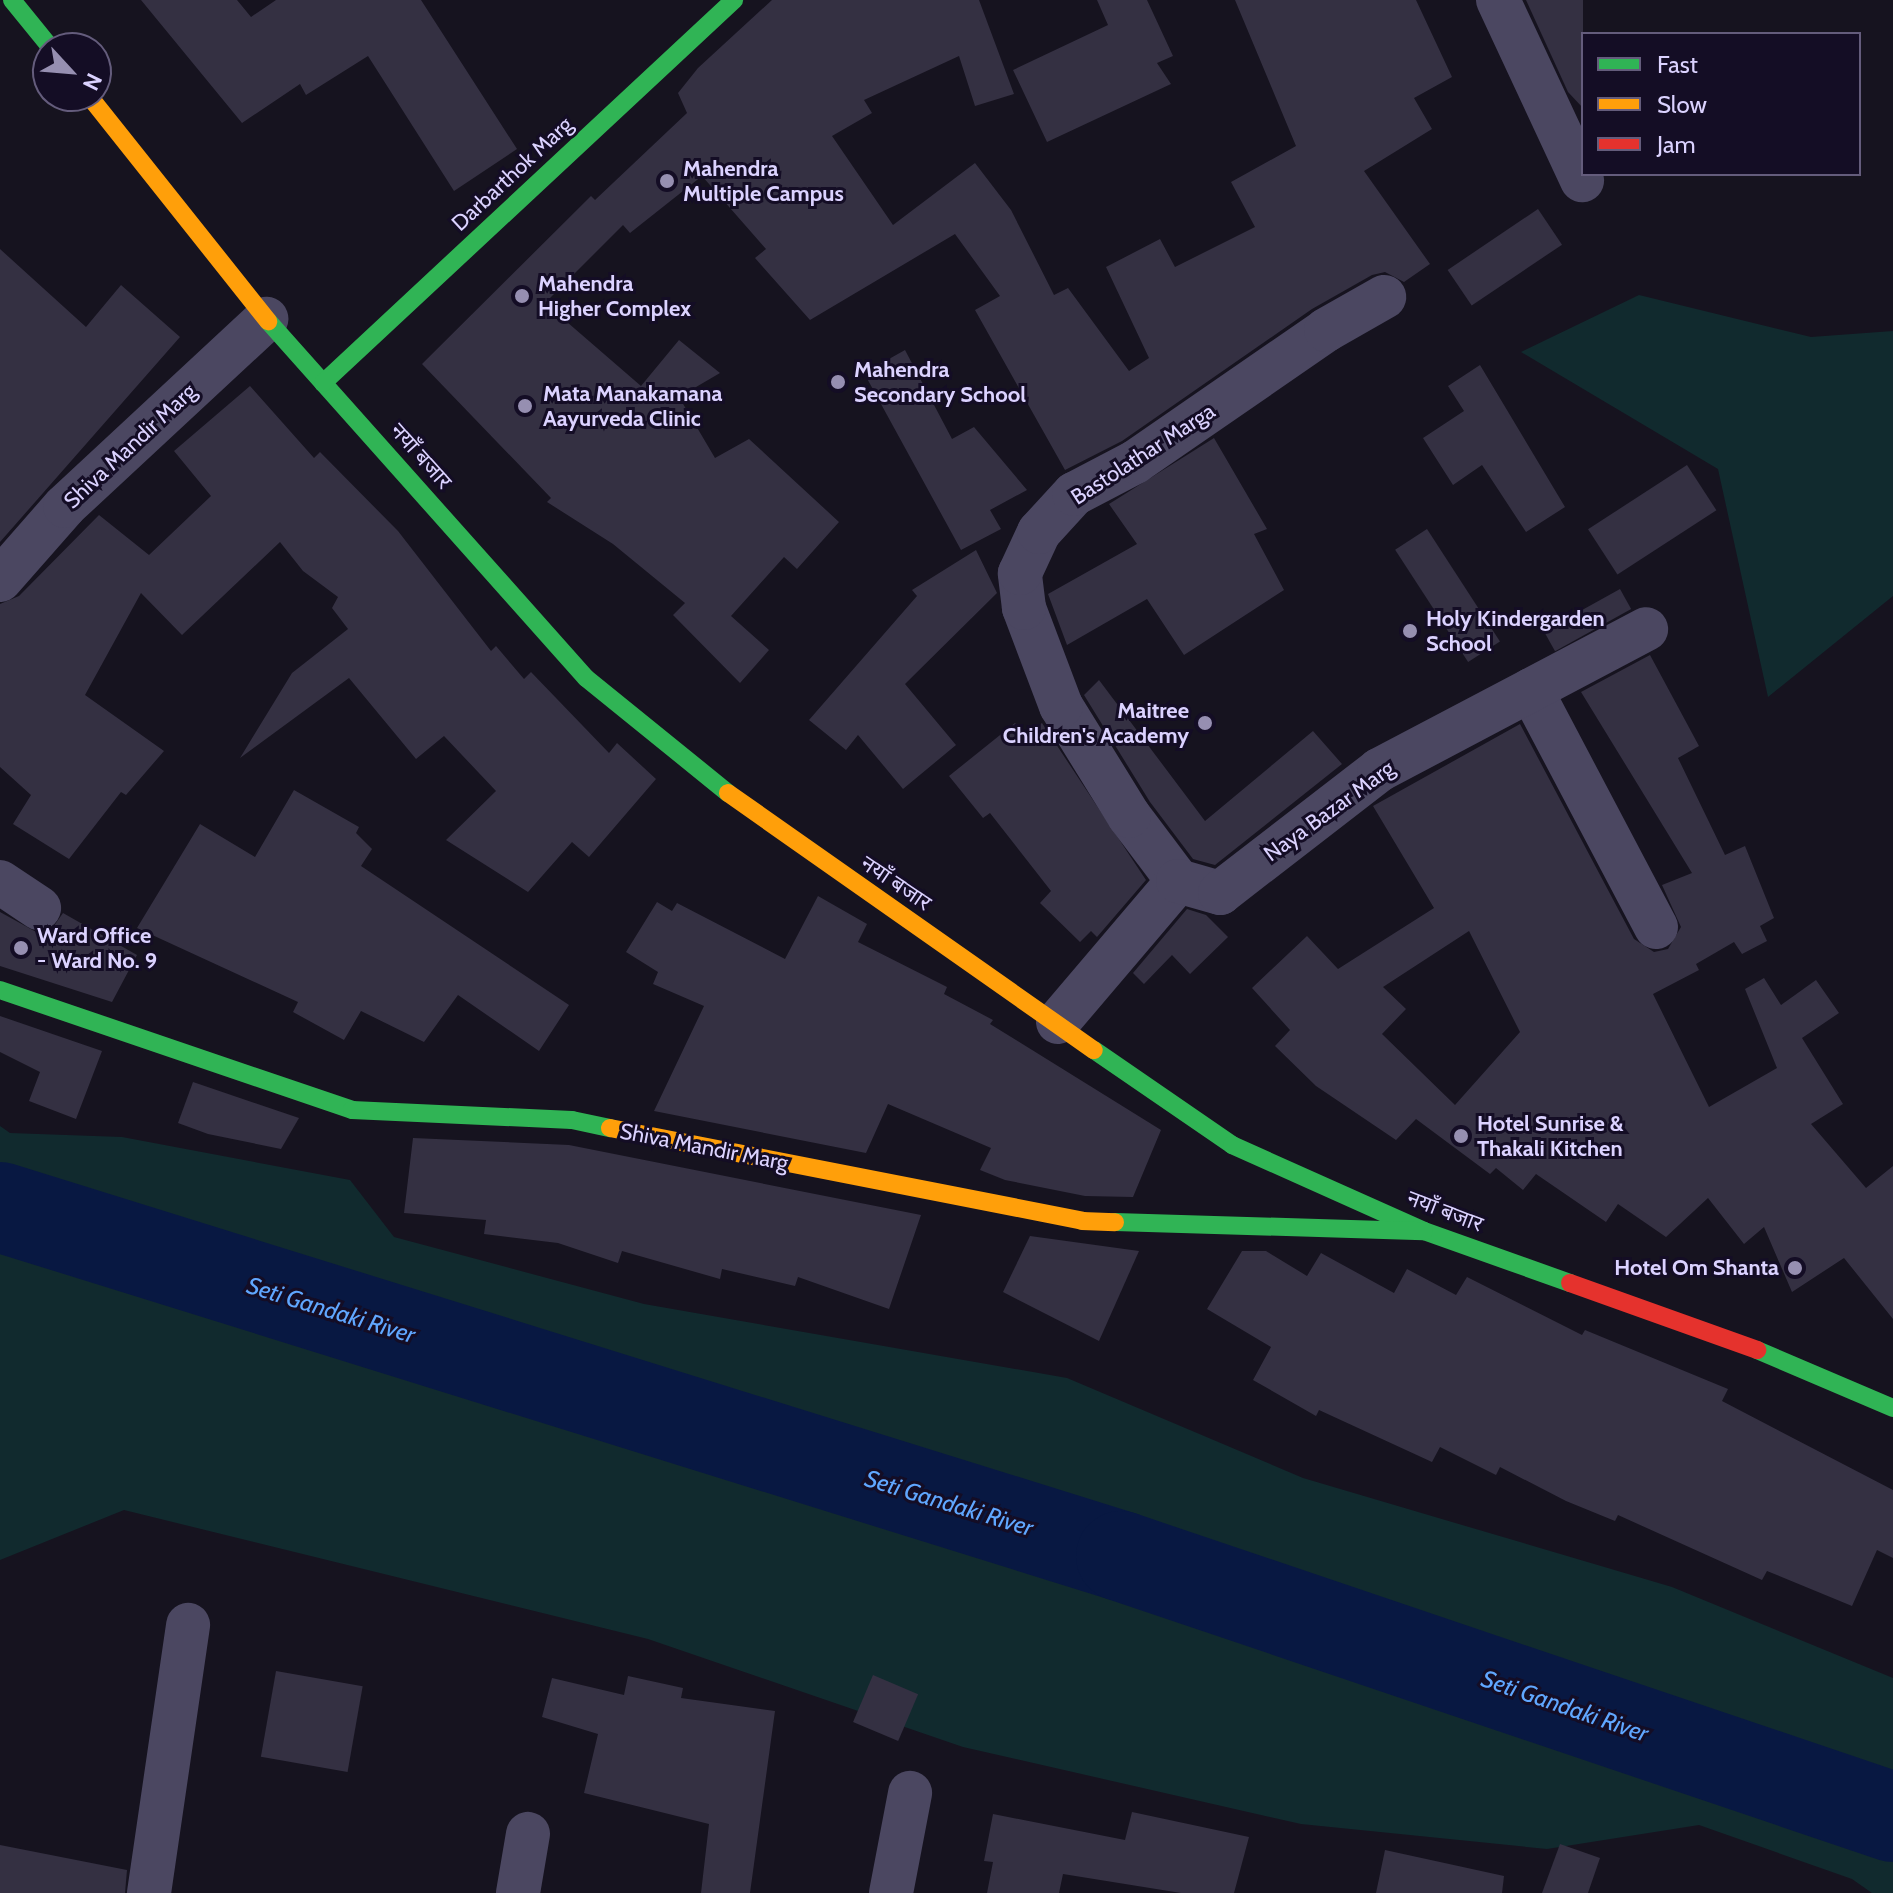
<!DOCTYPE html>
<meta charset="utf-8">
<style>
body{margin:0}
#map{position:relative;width:1893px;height:1893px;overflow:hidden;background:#16131f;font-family:Cabin,"Noto Sans Devanagari",sans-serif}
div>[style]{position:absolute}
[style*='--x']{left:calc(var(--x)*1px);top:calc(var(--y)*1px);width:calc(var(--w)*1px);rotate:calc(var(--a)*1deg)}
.green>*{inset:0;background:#112a2e}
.river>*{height:90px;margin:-45px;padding:0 45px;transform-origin:45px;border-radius:45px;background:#081842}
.building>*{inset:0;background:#343042;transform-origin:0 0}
.street>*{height:44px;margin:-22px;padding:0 22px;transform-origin:22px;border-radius:22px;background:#4b4761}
.fast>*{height:18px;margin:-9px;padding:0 9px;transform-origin:9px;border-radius:9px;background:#30b455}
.slow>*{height:18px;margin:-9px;padding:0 9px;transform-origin:9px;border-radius:9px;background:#ff9f0a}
.jam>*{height:18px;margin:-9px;padding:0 9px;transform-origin:9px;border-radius:9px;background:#e5322d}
.dots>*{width:22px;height:22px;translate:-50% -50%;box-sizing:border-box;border:4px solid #140d25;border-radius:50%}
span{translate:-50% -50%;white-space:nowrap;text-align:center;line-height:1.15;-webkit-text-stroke:6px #140d25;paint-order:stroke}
.poi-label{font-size:22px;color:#dbd2ff;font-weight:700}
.left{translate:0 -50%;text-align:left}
.right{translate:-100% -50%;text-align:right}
.street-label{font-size:22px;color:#dbd2ff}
.water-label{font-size:24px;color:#60a7ff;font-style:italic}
.legend{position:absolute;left:1581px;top:32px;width:280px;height:144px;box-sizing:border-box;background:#140d25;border:2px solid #645c7c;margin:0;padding:10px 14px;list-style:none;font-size:24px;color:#dbd2ff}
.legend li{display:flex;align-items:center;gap:16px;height:40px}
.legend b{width:40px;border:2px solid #645c7c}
.north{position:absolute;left:32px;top:32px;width:80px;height:80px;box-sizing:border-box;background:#140d25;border:2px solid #645c7c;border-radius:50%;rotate:116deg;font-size:22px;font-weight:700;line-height:32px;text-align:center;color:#dbd2ff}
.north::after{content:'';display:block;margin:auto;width:28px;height:36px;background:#968fb1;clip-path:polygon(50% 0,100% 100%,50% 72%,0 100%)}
</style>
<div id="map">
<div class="green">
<div style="clip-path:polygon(1639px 295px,1811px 337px,1893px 331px,1893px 596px,1768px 697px,1718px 469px,1521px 352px)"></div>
<div style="clip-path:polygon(0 1126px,10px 1133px,122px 1137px,350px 1180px,394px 1237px,644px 1304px,1067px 1378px,1303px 1478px,1672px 1587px,1893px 1678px,1893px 1893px,1872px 1893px,1852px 1879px,1699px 1825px,1547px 1849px,1301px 1824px,963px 1747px,648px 1639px,124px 1510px,0 1560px)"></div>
</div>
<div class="river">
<div style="--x:0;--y:1207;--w:1174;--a:17.29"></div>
<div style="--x:1121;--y:1556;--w:815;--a:18.68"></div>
</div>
<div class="building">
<div style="clip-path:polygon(141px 0,237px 0,251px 17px,276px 0,421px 0,517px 149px,454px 191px,368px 56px,306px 95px,300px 84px,242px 123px)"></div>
<div style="clip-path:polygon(772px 0,979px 0,1014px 94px,975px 106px,959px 56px,864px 100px,872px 113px,832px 136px,893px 225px,975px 163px,1011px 210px,1054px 295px,1068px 288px,1129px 371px,1149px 358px,1106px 267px,1160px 239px,1175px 267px,1255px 227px,1231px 182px,1296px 146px,1235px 0,1416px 0,1452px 77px,1414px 98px,1432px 129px,1364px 171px,1430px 264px,1404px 282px,1385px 272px,1372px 275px,1312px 309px,1122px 441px,1065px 470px,975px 310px,1000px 296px,955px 234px,810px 320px,755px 258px,766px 249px,702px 176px,630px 233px,623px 225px,545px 303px,641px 386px,679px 340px,720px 373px,679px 397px,715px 458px,749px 439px,839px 522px,797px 569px,784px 557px,731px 616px,769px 650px,740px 683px,673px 615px,685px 603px,613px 544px,547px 502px,551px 498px,422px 364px,591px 196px,595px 200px,687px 113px,678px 93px,698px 68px)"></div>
<div style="clip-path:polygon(1097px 0,1147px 0,1173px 56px,1157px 63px,1171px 84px,1047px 142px,1013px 70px,1108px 25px)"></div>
<div style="clip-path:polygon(1526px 0,1583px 0,1583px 108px,1568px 92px)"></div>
<div style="left:1538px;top:209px;width:43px;height:109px;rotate:56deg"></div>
<div style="clip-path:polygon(0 249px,86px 327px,121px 285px,180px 337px,0 542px)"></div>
<div style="clip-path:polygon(905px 350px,952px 439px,974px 427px,1027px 490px,990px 510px,1001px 529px,961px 550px,864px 373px)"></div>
<div style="clip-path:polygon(1480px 365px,1565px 507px,1526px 532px,1482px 465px,1453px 485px,1423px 438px,1464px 411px,1448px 386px)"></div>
<div style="clip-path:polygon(250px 386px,314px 458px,320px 452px,398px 531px,491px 651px,496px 646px,524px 679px,531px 672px,609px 753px,617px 743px,656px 779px,589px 857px,572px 842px,528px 892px,446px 840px,496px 791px,444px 736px,416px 759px,349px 678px,240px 758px,292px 673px,348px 629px,332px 608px,338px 597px,303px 571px,280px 542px,182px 635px,141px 593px,85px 695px,164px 751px,126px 795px,121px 792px,69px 859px,13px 824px,31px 795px,0 767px,0 604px,19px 596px,99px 515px,149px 555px,211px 496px,174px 451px)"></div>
<div style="clip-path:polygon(1214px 438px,1267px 529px,1254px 534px,1284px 590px,1184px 655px,1147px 599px,1067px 645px,1048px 594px,1137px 544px,1109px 504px)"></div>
<div style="left:1687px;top:465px;width:54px;height:118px;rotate:57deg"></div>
<div style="left:1427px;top:529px;width:134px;height:38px;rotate:57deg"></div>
<div style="clip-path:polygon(976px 550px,997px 593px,905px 684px,956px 745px,903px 789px,858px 735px,846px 750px,809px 720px,917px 596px,912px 590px)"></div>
<div style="left:1620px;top:589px;width:23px;height:87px;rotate:61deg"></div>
<div style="clip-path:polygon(evenodd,1650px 655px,1699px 746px,1678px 758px,1725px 855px,1745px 846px,1774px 918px,1760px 926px,1767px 941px,1742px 954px,1734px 942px,1696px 964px,1699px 970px,1653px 994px,1709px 1107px,1777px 1068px,1745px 989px,1764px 978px,1781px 1005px,1816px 980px,1839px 1013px,1802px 1038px,1843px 1104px,1811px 1124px,1866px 1188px,1893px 1166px,1893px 1319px,1844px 1258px,1792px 1292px,1764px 1227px,1744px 1244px,1708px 1198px,1666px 1237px,1618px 1204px,1606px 1222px,1536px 1174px,1523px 1190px,1496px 1168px,1490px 1174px,1416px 1119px,1396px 1140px,1316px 1086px,1275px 1046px,1290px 1030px,1252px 988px,1307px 936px,1338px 969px,1434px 908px,1373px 806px,1520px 724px,1634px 939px,1654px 952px,1668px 949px,1681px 927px,1662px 885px,1692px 873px,1581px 692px,1650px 655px,1469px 931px,1520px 1032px,1455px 1105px,1382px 1034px,1406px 1009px,1383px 987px,1469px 931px)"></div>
<div style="clip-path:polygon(1099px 680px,1205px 821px,1313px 731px,1342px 764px,1215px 865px,1193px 859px,1150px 802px,1084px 695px)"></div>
<div style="clip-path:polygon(1015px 723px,1025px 735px,1042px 723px,1146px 880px,1097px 937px,1091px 931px,1080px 942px,1040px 903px,1051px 891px,990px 813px,983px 818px,949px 776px)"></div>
<div style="clip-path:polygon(294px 790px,359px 827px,356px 833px,372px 849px,361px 866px,569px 1005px,539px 1051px,458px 995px,424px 1042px,361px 1011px,344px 1040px,293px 1012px,298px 1002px,137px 928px,200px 824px,255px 857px)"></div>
<div style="clip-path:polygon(818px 896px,867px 924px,858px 942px,947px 987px,944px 994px,993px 1020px,990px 1024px,1161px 1130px,1133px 1197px,1085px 1196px,1005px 1180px,980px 1170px,991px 1148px,888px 1104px,866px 1153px,654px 1111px,704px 1006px,653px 984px,658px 972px,626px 952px,657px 902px,672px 911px,677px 903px,785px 959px)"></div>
<div style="clip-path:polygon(1187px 909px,1206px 915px,1228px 937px,1190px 974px,1172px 955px,1144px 984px,1133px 973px)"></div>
<div style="clip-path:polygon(0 912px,38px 933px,51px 930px,63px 913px,137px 955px,112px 1002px,0 966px)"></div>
<div style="clip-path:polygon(0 1016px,102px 1051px,76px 1119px,29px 1101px,40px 1072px,0 1052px)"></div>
<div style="clip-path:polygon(193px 1082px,299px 1118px,281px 1149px,208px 1134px,178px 1123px)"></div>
<div style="clip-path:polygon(413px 1138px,569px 1145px,921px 1215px,889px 1309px,798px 1277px,795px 1286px,722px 1269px,720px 1279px,622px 1251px,618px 1263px,558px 1243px,484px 1234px,486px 1220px,404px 1213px)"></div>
<div style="clip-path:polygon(1030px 1236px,1139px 1251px,1099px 1341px,1003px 1292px)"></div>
<div style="clip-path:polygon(1242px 1251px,1266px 1251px,1307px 1276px,1321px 1253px,1394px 1293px,1407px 1269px,1456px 1295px,1467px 1277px,1582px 1335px,1585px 1330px,1728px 1389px,1722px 1401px,1893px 1490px,1893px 1558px,1877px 1550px,1852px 1606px,1767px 1571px,1762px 1580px,1618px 1515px,1615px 1521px,1566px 1501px,1500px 1467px,1496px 1475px,1440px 1447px,1432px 1462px,1319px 1410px,1316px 1416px,1253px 1380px,1271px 1347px,1207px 1309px)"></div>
<div style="left:276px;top:1671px;width:88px;height:87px;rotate:10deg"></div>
<div style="left:873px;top:1675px;width:49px;height:51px;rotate:23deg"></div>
<div style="clip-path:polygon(628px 1676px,683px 1688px,681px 1698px,775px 1711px,750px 1893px,701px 1893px,709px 1824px,584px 1793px,598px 1734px,542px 1717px,552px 1678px,624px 1695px)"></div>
<div style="clip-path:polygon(1132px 1812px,1249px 1837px,1234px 1893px,1181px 1893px,1063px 1874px,1059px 1893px,987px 1893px,993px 1862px,984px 1861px,993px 1814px,1125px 1840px)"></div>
<div style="clip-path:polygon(1560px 1844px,1600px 1858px,1588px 1893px,1542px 1893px)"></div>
<div style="clip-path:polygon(0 1845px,127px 1870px,125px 1893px,0 1893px)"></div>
<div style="clip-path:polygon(1385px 1850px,1504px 1876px,1502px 1893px,1376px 1893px)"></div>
</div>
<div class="street">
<div style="--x:1498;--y:0;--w:199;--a:65"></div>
<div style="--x:0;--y:580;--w:98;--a:-48.7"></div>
<div style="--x:65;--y:506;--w:275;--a:-42.9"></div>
<div style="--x:1531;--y:690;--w:268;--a:62.2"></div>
<div style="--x:1178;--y:881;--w:81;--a:-127"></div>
<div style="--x:1129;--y:816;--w:129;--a:-121.7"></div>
<div style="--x:1061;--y:706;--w:105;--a:-110.7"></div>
<div style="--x:1024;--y:608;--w:35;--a:-97"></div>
<div style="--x:1020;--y:573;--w:45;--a:-65.1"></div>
<div style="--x:1039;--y:532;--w:52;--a:-47.4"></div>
<div style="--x:1074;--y:494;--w:69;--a:-27.7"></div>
<div style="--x:1135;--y:462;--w:232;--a:-34.6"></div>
<div style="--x:1326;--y:330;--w:67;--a:-29.6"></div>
<div style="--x:0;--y:882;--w:47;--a:33.7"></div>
<div style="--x:1058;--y:1022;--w:185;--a:-49.6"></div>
<div style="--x:1178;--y:881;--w:44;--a:15.9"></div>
<div style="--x:1220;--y:893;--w:201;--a:-37.7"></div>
<div style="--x:1379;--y:770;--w:302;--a:-27.8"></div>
<div style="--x:149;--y:1893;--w:271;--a:-81.7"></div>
<div style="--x:518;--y:1893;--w:60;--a:-80.4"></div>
<div style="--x:891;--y:1893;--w:102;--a:-79.2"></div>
</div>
<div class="fast">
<div style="--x:12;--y:0;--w:62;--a:50.9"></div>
<div style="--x:268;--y:321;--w:478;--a:48.3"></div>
<div style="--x:586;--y:678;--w:183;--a:39"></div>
<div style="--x:323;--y:383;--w:562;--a:-42.98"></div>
<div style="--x:0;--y:990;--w:372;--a:18.8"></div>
<div style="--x:352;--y:1110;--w:220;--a:2.6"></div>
<div style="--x:572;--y:1120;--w:39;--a:12"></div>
<div style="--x:1094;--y:1050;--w:168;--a:34.5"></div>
<div style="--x:1232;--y:1145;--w:210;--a:24.1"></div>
<div style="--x:1424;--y:1231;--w:155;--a:19.6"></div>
<div style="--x:1115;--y:1222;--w:309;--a:1.7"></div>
<div style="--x:1757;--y:1350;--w:148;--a:23.1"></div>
</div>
<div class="slow">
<div style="--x:89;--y:96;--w:288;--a:51.5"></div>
<div style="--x:728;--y:793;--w:447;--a:35.1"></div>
<div style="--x:610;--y:1128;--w:481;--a:11.1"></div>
<div style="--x:1082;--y:1221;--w:33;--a:2"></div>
</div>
<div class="jam">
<div style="--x:1570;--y:1283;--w:199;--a:19.7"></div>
</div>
<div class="dots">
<div style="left:667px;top:181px;background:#968fb1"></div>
<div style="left:522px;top:296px;background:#968fb1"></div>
<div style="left:838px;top:382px;background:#968fb1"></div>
<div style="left:525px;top:406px;background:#968fb1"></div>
<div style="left:1410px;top:631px;background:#968fb1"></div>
<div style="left:1205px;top:723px;background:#968fb1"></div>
<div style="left:21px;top:948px;background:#968fb1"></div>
<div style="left:1461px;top:1136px;background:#968fb1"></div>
<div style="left:1795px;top:1268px;background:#968fb1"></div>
</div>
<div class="poi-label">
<span class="left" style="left:683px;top:181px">Mahendra<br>Multiple Campus</span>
<span class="left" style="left:538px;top:296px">Mahendra<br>Higher Complex</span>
<span class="left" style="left:854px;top:382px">Mahendra<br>Secondary School</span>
<span class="left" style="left:543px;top:406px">Mata Manakamana<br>Aayurveda Clinic</span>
<span class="left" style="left:1426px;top:631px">Holy Kindergarden<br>School</span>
<span class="right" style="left:1189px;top:723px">Maitree<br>Children's Academy</span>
<span class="left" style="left:37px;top:948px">Ward Office<br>- Ward No. 9</span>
<span class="left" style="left:1477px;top:1136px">Hotel Sunrise &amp;<br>Thakali Kitchen</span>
<span class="right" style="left:1779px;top:1268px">Hotel Om Shanta</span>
</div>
<div class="street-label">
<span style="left:512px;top:174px;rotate:-43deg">Darbarthok Marg</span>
<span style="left:130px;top:446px;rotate:-43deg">Shiva Mandir Marg</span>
<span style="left:1143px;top:454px;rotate:-33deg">Bastolathar Marga</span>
<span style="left:421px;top:456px;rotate:48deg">नयाँ बजार</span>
<span style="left:1329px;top:811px;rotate:-36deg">Naya Bazar Marg</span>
<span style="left:896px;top:883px;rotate:34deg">नयाँ बजार</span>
<span style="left:704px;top:1147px;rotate:11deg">Shiva Mandir Marg</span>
<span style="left:1445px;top:1211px;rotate:21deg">नयाँ बजार</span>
</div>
<div class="water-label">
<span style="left:331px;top:1310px;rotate:17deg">Seti Gandaki River</span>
<span style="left:949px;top:1503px;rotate:17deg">Seti Gandaki River</span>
<span style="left:1565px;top:1706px;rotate:19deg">Seti Gandaki River</span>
</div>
<ul class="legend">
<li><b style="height:10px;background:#30b455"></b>Fast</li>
<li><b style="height:10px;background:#ff9f0a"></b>Slow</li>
<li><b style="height:10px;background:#e5322d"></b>Jam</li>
</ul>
<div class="north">N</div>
</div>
